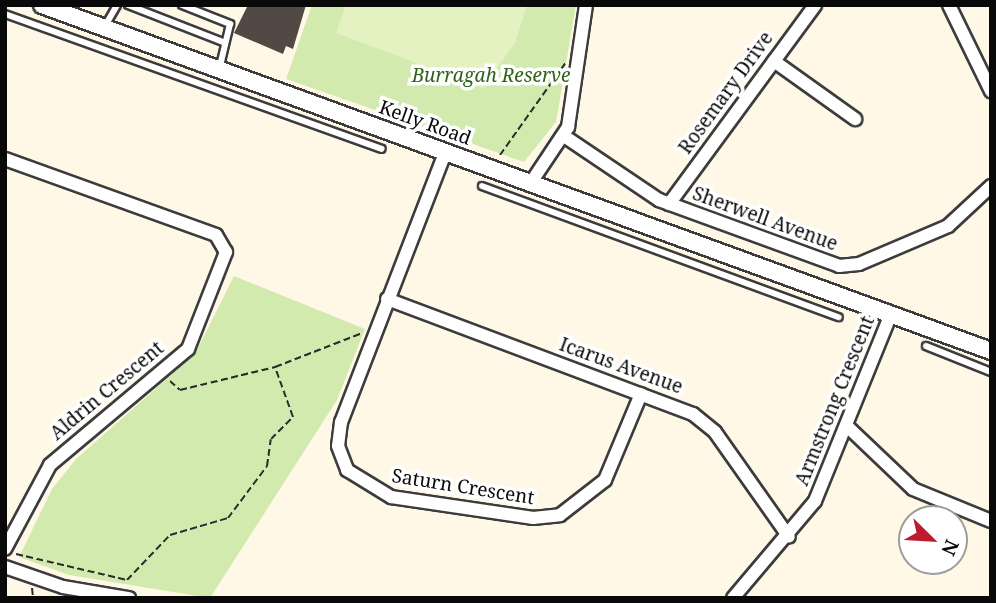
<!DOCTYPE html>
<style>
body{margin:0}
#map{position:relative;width:996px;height:603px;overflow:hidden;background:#fff8e6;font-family:"Noto Serif",serif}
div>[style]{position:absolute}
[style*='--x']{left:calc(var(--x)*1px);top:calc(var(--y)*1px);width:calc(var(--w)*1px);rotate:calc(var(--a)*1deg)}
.green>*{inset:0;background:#d2eaae}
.pitch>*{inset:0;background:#e4f1c1}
.building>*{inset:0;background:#524945}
.path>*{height:2px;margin-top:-1px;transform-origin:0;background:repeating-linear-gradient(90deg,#2b2b2b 0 7px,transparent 0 10.5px)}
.roads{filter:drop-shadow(2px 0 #3c3c3c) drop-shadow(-2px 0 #3c3c3c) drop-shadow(0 2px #3c3c3c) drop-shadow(0 -2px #3c3c3c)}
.service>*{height:6px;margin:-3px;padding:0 3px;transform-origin:3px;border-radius:3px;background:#fff}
.minor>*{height:12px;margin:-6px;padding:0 6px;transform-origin:6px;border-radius:6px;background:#fff}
.tertiary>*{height:16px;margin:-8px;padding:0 8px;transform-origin:8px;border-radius:8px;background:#fff}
span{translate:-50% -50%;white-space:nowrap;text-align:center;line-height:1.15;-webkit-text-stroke:7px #fff;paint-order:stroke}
.park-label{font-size:19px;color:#2d6318;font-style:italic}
.street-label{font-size:19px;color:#090909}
.frame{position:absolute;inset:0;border:7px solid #090909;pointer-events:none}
.north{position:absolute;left:898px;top:505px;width:70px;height:70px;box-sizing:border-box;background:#fff;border:2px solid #9d9d9d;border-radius:50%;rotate:114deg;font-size:19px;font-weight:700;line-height:28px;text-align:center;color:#090909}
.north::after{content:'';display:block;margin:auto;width:24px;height:32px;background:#bf1b2f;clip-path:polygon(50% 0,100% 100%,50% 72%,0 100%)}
</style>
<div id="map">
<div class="green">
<div style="clip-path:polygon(312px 5px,576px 5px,556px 122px,524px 162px,286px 79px)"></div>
<div style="clip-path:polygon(234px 276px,365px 329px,337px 400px,210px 598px,69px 575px,19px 557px,52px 489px,76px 459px,195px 354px)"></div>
</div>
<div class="pitch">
<div style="clip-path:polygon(346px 5px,527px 5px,515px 43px,483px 88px,336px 33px)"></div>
</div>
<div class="building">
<div style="clip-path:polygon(248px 5px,306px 5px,293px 49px,286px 46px,283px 54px,234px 33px)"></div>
</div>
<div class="path">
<div style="--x:500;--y:155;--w:114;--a:-54.6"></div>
<div style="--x:170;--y:381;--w:13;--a:42"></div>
<div style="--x:180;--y:390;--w:98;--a:-13.6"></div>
<div style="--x:275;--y:367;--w:93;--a:-21.3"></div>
<div style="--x:16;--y:554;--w:114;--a:13.2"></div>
<div style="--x:127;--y:580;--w:62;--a:-46.3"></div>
<div style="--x:170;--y:535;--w:60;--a:-16.3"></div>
<div style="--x:228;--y:518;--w:65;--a:-53.1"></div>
<div style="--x:267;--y:466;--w:27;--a:-82"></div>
<div style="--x:271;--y:439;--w:31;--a:-45"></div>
<div style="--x:293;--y:417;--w:53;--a:-109.8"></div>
<div style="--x:32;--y:588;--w:10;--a:84"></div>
</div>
<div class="roads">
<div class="service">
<div style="--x:128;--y:5;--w:102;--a:21.3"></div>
<div style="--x:182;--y:5;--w:52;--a:21.6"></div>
<div style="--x:230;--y:24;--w:47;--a:103.4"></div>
<div style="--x:5;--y:14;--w:400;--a:19.7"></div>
<div style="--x:105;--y:26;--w:24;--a:-60"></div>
<div style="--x:482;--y:186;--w:380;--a:20.2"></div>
<div style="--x:926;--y:346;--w:70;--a:21.8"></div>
</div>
<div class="minor">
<div style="--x:949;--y:5;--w:96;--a:64"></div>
<div style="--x:774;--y:61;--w:100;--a:35.6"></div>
<div style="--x:564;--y:136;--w:115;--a:34"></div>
<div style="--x:659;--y:200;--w:192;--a:20.1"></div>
<div style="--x:839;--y:266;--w:20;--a:-6"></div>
<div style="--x:859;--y:264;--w:97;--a:-23.1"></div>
<div style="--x:948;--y:226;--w:59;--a:-42.9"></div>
<div style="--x:445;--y:153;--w:288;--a:111.1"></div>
<div style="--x:341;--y:422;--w:24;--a:97"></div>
<div style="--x:338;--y:446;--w:26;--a:69"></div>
<div style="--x:347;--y:470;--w:52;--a:31.5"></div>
<div style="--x:391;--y:497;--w:144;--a:8.4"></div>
<div style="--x:533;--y:518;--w:27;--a:-6"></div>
<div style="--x:560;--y:515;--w:57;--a:-37.9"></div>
<div style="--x:605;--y:480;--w:93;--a:-67.3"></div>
<div style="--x:5;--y:159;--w:224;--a:19.8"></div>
<div style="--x:216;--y:235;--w:20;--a:60"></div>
<div style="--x:226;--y:252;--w:104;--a:111.4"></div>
<div style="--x:188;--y:349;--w:180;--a:140"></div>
<div style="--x:50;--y:465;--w:95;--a:118.2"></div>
<div style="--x:530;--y:184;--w:69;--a:-56.3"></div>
<div style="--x:568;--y:127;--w:123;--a:-81.6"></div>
<div style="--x:669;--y:204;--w:247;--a:-53.7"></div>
<div style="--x:387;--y:299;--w:327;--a:20.6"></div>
<div style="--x:693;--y:414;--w:28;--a:39"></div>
<div style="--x:715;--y:432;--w:128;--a:54.8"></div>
<div style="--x:849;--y:428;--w:88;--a:43.6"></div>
<div style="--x:913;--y:489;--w:84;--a:22.3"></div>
<div style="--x:5;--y:567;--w:61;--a:19"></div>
<div style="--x:63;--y:587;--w:67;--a:9.5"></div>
<div style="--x:733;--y:598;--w:127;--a:-49.8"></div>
<div style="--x:815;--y:501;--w:202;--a:-67.9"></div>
</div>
<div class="tertiary">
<div style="--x:42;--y:5;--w:1010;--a:20.03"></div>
</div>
</div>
<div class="park-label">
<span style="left:491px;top:76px">Burragah Reserve</span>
</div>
<div class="street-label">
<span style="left:726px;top:93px;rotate:-54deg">Rosemary Drive</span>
<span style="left:425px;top:123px;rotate:20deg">Kelly Road</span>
<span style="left:765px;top:219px;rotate:20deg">Sherwell Avenue</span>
<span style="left:621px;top:366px;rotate:20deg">Icarus Avenue</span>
<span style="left:107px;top:391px;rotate:-40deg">Aldrin Crescent</span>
<span style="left:835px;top:401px;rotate:-68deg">Armstrong Crescent</span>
<span style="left:463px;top:487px;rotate:9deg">Saturn Crescent</span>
</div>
<div class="frame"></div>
<div class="north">N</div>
</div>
